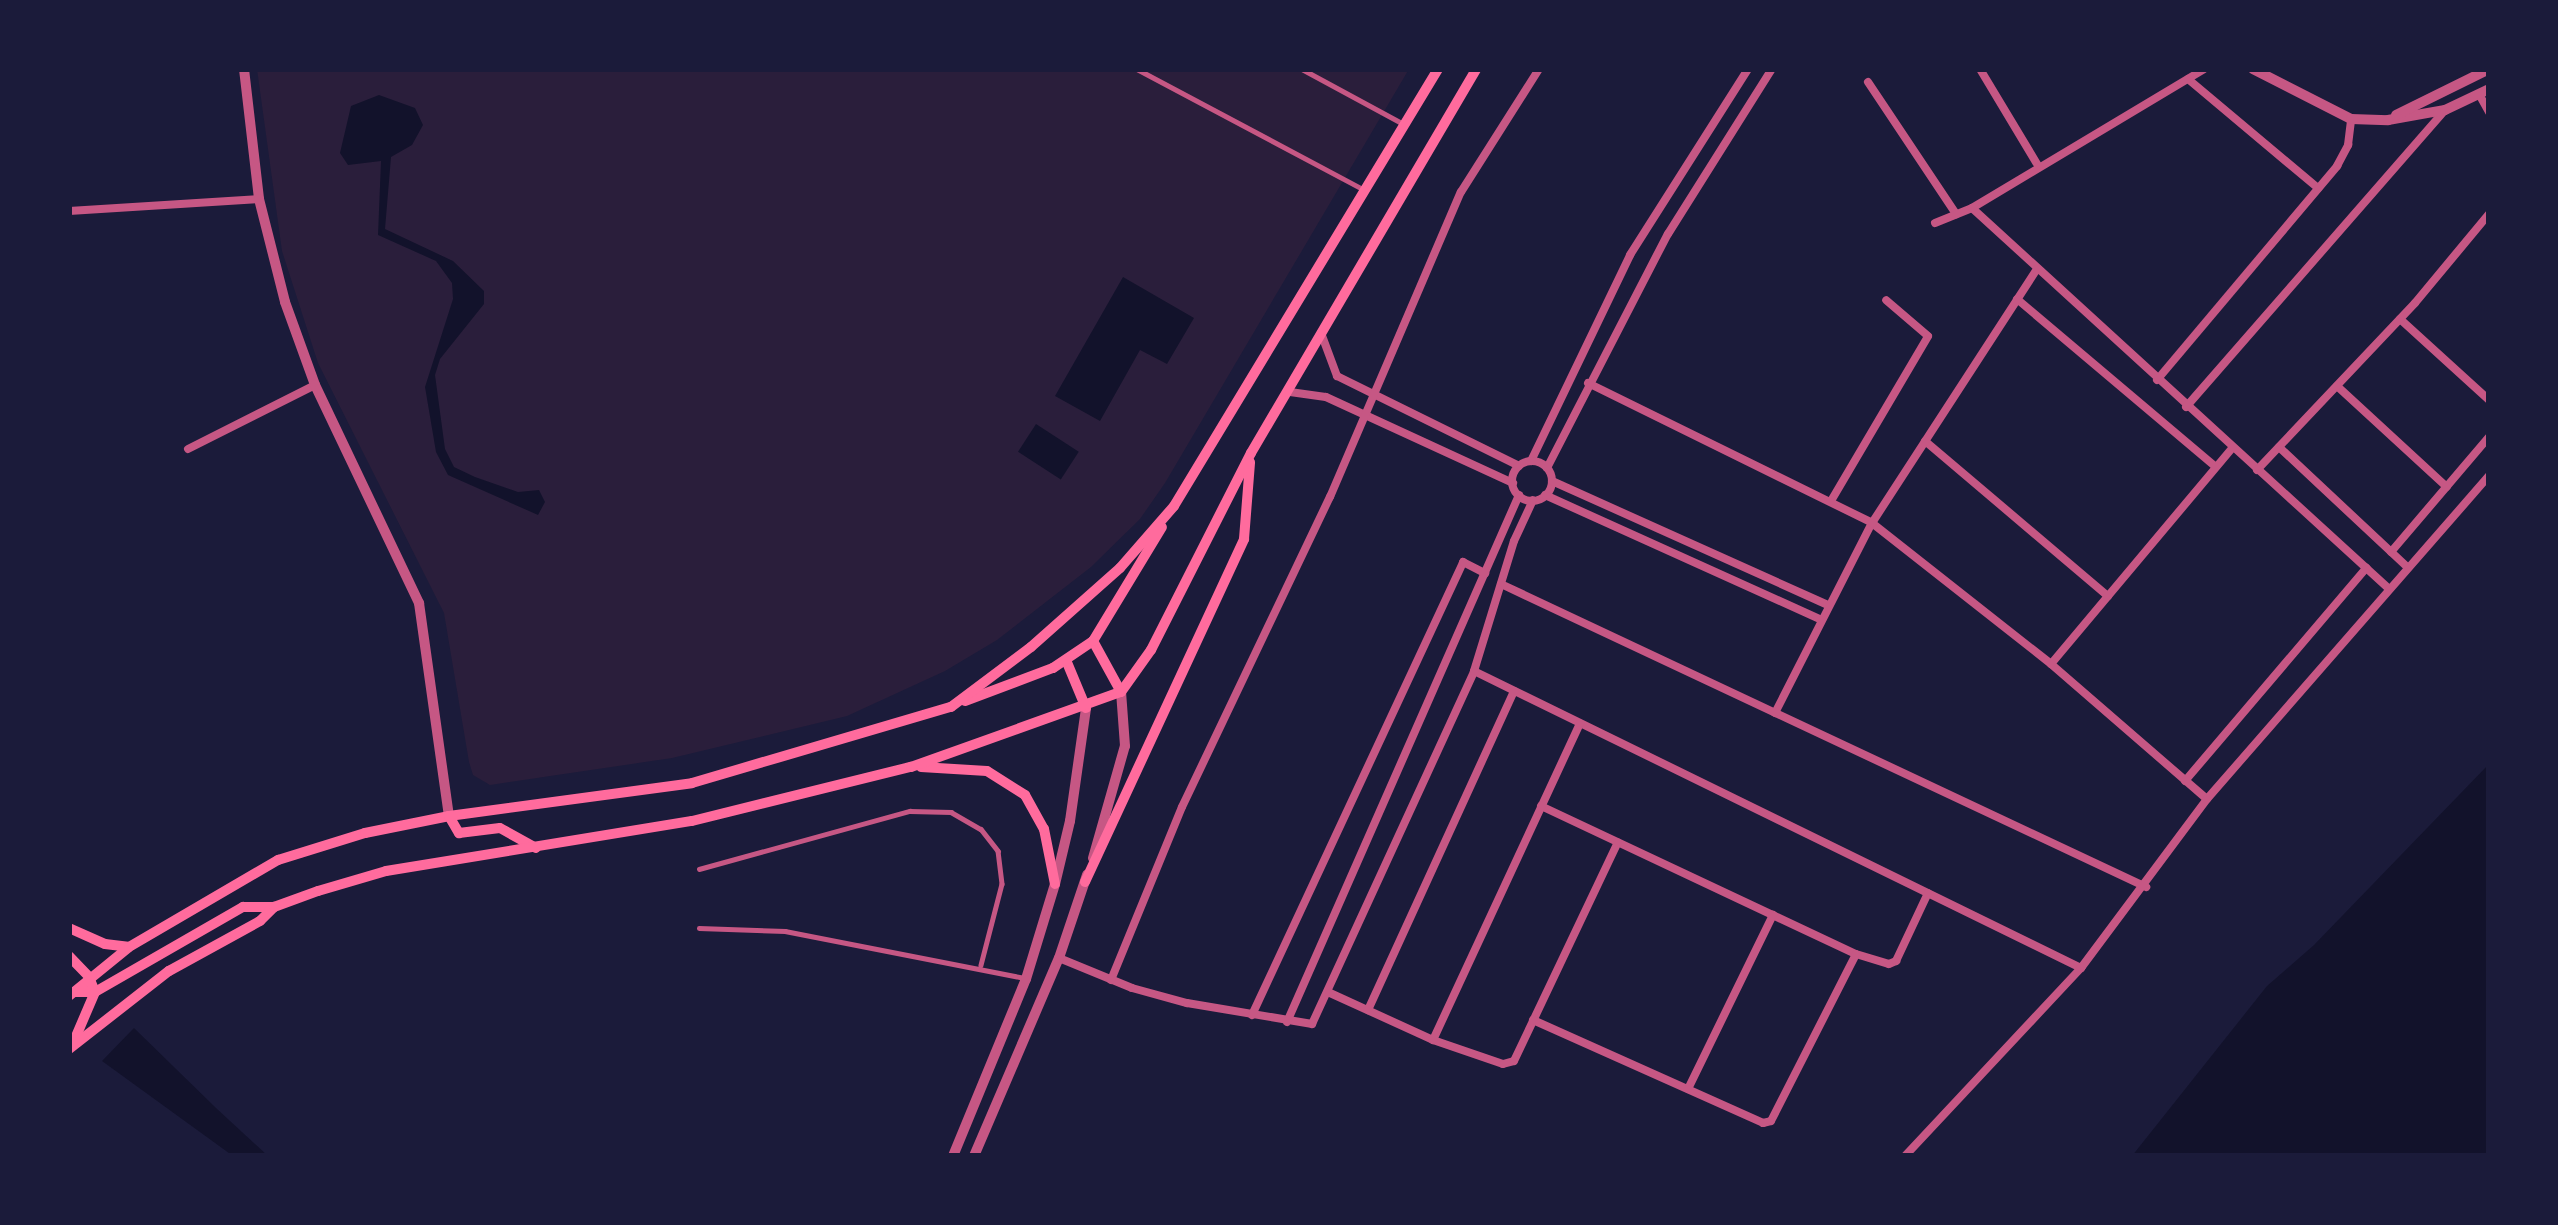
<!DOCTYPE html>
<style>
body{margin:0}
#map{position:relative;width:2558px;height:1225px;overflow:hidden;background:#1b1b3a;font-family:Jost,sans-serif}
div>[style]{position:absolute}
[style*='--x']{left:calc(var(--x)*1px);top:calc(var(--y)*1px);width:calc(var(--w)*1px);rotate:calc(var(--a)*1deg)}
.green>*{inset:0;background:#2a1e3b}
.water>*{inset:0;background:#12122b;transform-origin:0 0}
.service>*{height:4.5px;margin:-2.25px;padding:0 2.25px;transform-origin:2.25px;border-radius:2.25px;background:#c65784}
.minor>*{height:8px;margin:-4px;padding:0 4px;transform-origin:4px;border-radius:4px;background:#c65784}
.minor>.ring{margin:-4px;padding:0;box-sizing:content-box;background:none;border:8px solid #c65784;border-radius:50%}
.tertiary>*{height:10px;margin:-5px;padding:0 5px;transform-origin:5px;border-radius:5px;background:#c65784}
.secondary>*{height:10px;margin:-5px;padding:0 5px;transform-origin:5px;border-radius:5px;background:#ff6b9d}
span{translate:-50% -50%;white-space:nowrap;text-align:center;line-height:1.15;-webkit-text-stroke:12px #1b1b3a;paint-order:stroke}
.frame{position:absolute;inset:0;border:72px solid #1b1b3a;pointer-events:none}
</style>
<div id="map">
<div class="green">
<div style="clip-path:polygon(257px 69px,1409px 69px,1165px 483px,1140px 519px,1091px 567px,997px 640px,945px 671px,847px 716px,672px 758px,490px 785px,473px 775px,469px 762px,444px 613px,318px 363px,282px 251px)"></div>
</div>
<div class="water">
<div style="clip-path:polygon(379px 95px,415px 108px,423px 125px,412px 145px,391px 157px,385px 229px,453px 261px,484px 291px,484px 304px,440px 359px,435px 375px,445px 449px,454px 467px,475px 477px,518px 492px,539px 490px,545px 502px,538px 515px,448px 475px,436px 452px,425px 387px,453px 299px,452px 283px,436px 261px,378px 235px,381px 161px,348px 165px,340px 153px,351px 106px)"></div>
<div style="clip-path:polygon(1123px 277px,1194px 318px,1167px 364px,1140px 350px,1100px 421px,1055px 396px)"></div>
<div style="left:1036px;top:424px;width:51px;height:33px;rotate:33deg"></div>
<div style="clip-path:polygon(2489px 764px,2489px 1156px,2132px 1156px,2267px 986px,2314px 945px)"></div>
<div style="clip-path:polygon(134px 1028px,216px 1108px,268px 1156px,233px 1156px,102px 1061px)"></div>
</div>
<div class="service">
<div style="--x:1137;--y:69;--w:256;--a:28"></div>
<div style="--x:1302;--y:69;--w:114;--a:28.4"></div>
<div style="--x:699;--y:869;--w:219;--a:-15.4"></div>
<div style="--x:910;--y:811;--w:41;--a:1.4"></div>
<div style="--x:951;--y:812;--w:34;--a:30"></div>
<div style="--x:981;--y:829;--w:28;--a:52"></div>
<div style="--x:998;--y:851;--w:33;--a:83"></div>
<div style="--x:1002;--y:884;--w:84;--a:104.5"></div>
<div style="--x:699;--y:928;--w:86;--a:2"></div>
<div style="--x:785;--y:931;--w:244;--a:11.1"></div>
</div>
<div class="minor">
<div style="--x:1980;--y:69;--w:114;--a:59"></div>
<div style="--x:2188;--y:79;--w:170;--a:40"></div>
<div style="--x:1868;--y:82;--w:159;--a:56.3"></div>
<div style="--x:2479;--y:94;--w:21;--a:61"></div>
<div style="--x:1972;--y:208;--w:562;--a:42.4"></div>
<div style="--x:69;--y:211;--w:190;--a:-3.6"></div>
<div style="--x:1935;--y:223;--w:40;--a:-22"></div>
<div style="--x:1972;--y:208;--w:270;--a:-30.9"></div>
<div style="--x:2017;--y:299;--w:260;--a:40.2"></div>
<div style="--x:2400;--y:319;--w:120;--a:42.3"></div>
<div style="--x:1321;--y:333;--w:46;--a:69.6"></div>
<div style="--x:1337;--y:376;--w:203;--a:26.3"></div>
<div style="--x:2157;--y:380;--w:280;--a:-49.9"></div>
<div style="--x:2337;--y:166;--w:24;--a:-62"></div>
<div style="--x:2348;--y:145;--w:26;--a:-83"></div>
<div style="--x:1588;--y:383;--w:317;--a:26.2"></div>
<div style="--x:1872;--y:523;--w:228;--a:38.2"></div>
<div style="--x:2051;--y:664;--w:206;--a:40.9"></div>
<div style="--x:2337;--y:386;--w:149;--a:42.6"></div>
<div style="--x:1290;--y:392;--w:36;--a:8"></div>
<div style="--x:1326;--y:397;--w:206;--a:24.7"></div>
<div style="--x:2186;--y:407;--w:394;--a:-48.9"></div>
<div style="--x:1925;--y:441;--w:240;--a:40.3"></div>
<div style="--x:2279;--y:447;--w:174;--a:43.1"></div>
<div style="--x:188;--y:449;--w:142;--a:-26.7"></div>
<div style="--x:1531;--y:461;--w:229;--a:-64.3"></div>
<div style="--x:1630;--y:255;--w:220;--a:-57.6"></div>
<div class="ring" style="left:1512px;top:461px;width:32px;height:32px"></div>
<div style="--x:1547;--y:468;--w:263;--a:-62.7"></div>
<div style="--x:1668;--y:234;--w:195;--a:-57.8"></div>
<div style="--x:2257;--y:470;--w:230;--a:-46.6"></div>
<div style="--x:2415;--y:303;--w:116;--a:-50.3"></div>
<div style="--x:1552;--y:481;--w:300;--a:24.2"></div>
<div style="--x:1545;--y:495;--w:301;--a:24.3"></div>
<div style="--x:1831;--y:501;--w:191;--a:-59.5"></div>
<div style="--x:1928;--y:336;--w:55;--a:-139.4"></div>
<div style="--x:2391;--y:552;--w:151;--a:-49.6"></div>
<div style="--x:1501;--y:584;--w:713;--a:25.16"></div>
<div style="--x:2051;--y:664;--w:282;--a:-50"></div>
<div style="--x:1474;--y:671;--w:676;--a:26.07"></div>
<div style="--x:1775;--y:713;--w:213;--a:-63"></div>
<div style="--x:1872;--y:523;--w:303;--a:-57"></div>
<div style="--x:2185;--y:781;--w:280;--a:-49.6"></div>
<div style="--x:1541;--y:806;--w:348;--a:25.2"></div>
<div style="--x:1856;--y:954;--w:34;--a:17"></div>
<div style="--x:1889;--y:964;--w:8;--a:-23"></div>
<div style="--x:1896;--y:961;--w:75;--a:-64.8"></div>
<div style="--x:1059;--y:958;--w:79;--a:22.3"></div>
<div style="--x:1132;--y:988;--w:57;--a:15.3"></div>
<div style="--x:1187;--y:1003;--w:127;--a:9.5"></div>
<div style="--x:1312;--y:1024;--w:388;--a:-65.3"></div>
<div style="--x:1474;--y:671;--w:136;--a:-72.9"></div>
<div style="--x:1514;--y:541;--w:45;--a:-65.1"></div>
<div style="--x:1111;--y:980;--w:187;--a:-67.7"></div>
<div style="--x:1182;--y:807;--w:344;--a:-64.5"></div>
<div style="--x:1330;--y:497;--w:332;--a:-66.8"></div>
<div style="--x:1461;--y:192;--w:146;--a:-57.6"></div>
<div style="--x:1330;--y:993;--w:113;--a:24.5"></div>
<div style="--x:1433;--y:1040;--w:74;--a:18.9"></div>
<div style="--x:1503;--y:1064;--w:11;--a:-15"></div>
<div style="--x:1514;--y:1061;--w:242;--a:-64.6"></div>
<div style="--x:1368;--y:1010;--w:351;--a:-65.4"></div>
<div style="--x:1252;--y:1015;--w:500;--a:-65"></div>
<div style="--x:1463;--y:562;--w:25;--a:27"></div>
<div style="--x:1533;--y:1020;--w:252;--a:24.1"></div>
<div style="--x:1763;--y:1123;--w:8;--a:-14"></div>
<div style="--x:1771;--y:1121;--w:187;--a:-63"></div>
<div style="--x:1287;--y:1022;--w:576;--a:-66.24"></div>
<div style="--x:1433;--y:1040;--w:349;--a:-65.1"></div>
<div style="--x:1688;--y:1089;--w:194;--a:-64"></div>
<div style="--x:1905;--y:1156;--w:258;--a:-46.9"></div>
<div style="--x:2081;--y:968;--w:211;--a:-53.3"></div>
<div style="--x:2207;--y:799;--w:429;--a:-48.9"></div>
</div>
<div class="tertiary">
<div style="--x:244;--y:69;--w:131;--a:83.4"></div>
<div style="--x:259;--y:199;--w:106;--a:75.8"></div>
<div style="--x:285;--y:302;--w:88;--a:70.1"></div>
<div style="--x:315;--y:385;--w:242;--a:64.5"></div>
<div style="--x:419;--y:603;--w:215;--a:82"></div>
<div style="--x:2253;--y:69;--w:110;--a:27"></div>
<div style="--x:2351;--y:119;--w:37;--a:2"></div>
<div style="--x:2388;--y:120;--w:58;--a:-10"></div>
<div style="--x:2445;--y:110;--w:49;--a:-25.5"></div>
<div style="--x:2396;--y:115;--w:104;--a:-26.3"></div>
<div style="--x:1093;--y:858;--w:116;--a:-74.1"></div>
<div style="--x:1125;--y:746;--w:54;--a:-94.2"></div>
<div style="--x:953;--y:1156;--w:191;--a:-67.6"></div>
<div style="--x:1026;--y:979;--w:99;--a:-73"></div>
<div style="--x:1055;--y:884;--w:65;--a:-76.6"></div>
<div style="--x:1070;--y:821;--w:114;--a:-81.9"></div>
<div style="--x:974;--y:1156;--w:215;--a:-66.8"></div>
<div style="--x:1059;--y:958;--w:88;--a:-71.4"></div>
</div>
<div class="secondary">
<div style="--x:1093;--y:641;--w:58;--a:61.2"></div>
<div style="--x:1066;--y:660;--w:52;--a:67.4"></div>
<div style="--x:965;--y:701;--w:94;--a:-20.6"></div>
<div style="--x:1053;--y:668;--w:48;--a:-34"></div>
<div style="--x:1093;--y:641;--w:133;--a:-58.8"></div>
<div style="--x:921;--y:767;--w:66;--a:3.5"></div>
<div style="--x:987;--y:771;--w:45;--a:32.3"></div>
<div style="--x:1025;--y:795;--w:39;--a:61"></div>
<div style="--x:1044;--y:829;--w:56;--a:78.7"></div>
<div style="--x:449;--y:816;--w:20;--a:60"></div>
<div style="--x:459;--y:833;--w:41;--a:-7"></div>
<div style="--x:500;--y:828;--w:41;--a:29.1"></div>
<div style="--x:1085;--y:882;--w:378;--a:-65.1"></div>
<div style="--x:1244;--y:539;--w:77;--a:-85.5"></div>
<div style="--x:69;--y:928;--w:39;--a:24"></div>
<div style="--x:105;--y:944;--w:23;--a:7"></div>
<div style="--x:69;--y:956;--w:29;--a:46"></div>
<div style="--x:89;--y:977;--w:16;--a:68"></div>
<div style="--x:95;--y:992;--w:53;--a:113.2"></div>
<div style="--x:73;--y:992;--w:22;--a:0"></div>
<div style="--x:95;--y:992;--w:171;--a:-29.9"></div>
<div style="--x:243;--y:907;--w:31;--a:0"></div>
<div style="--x:69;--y:996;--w:77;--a:-39.2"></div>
<div style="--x:129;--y:947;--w:173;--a:-30.3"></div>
<div style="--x:278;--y:860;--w:91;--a:-17.2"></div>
<div style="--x:365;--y:833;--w:86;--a:-11.4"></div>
<div style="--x:449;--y:816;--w:245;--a:-7.7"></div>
<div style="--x:692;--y:783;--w:270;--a:-16.4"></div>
<div style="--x:951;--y:707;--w:100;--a:-36.9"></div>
<div style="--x:1031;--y:647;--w:119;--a:-41.6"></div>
<div style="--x:1120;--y:568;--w:82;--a:-48.9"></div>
<div style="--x:1174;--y:506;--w:511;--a:-58.86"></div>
<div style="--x:69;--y:1049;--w:127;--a:-38"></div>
<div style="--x:169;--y:971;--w:104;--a:-28.8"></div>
<div style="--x:260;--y:921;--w:20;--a:-45"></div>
<div style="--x:274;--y:907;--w:47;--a:-20"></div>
<div style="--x:318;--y:891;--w:71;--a:-16.4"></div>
<div style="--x:386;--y:871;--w:310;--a:-9.3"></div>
<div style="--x:692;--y:821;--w:226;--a:-13.9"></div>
<div style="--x:911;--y:767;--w:223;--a:-19.7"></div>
<div style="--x:1121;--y:692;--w:52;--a:-54.5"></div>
<div style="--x:1151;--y:650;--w:221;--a:-63.1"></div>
<div style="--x:1251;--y:453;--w:445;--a:-59.6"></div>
</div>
<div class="frame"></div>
</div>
